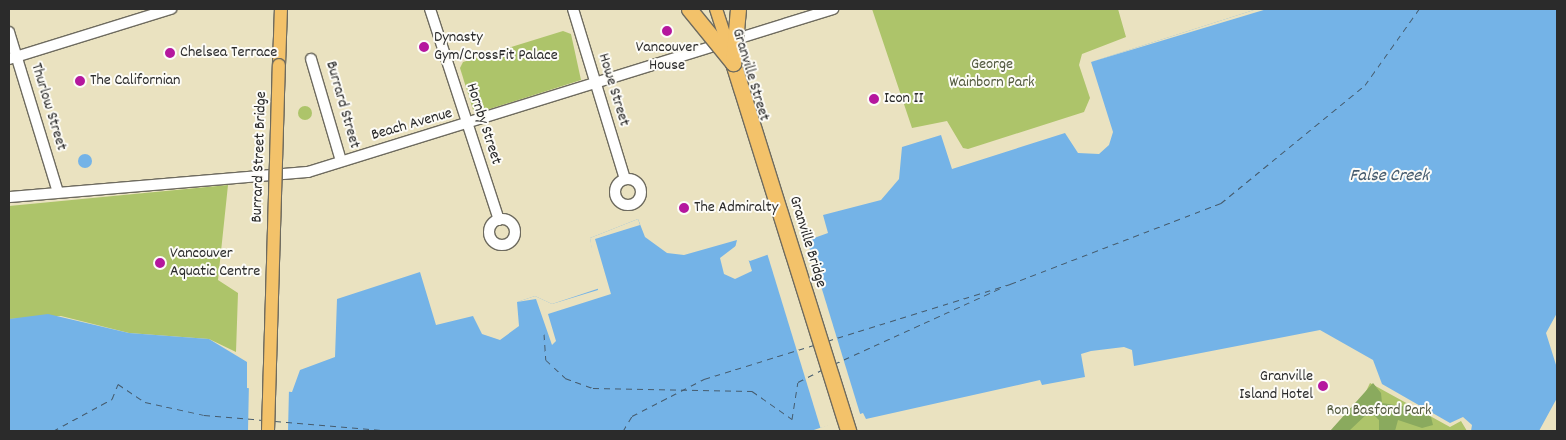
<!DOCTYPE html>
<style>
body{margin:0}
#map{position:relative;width:1566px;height:440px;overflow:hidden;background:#eae2c0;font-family:Dekko,sans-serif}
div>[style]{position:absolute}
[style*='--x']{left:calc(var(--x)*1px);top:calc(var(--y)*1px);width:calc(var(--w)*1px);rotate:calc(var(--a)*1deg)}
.green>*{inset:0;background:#adc46a}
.round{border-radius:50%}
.forest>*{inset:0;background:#8aaa5e}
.water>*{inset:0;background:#74b3e7}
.pier>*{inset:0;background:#eae2c0;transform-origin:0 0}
.ferry>*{height:1px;margin-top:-0.5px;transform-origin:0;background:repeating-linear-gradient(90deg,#455b6d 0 6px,transparent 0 11px)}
.roads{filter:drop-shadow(1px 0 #6e6b5f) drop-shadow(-1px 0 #6e6b5f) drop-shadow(0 1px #6e6b5f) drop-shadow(0 -1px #6e6b5f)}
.minor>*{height:10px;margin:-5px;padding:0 5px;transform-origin:5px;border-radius:5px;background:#fff}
.minor>.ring{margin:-5px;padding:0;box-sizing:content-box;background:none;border:10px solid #fff;border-radius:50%}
.major>*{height:12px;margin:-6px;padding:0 6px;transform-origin:6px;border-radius:6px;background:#f3c26a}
.highway>*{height:15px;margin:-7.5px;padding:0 7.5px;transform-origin:7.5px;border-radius:7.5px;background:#f3c26a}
.bridges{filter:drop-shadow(1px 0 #6e6b5f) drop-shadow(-1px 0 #6e6b5f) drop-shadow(0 1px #6e6b5f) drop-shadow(0 -1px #6e6b5f)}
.major-bridge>*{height:12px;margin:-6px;padding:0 6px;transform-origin:6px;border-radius:6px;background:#f3c26a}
.highway-bridge>*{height:15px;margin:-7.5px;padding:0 7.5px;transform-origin:7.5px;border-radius:7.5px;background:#f3c26a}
.dots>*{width:14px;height:14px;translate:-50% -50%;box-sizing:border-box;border:2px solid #fdfcf7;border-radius:50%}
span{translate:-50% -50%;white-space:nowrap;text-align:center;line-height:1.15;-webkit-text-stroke:4px #fdfcf7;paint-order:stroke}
.poi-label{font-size:16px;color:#2b2b2b}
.left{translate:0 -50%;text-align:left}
.right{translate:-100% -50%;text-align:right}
.park-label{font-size:16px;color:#52593e}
.street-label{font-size:16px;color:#2b2b2b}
.water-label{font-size:18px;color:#455b6d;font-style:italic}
.frame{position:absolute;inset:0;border:10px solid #2b2b2b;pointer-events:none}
</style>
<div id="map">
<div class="green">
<div style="clip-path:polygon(872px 9px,1118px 9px,1126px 37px,1082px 54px,1079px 65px,1090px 98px,1084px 112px,968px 149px,963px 148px,947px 121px,912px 128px)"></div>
<div style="clip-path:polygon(563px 31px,571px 34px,581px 80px,480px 112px,473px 110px,460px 68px,463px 62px)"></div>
<div class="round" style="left:298px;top:106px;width:14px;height:14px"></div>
<div style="clip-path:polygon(228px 185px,218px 280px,238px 293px,236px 352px,209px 339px,129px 333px,61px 316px,9px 319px,9px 206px)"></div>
<div style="clip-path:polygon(1370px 383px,1450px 427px,1461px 421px,1467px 431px,1338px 431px,1357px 410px)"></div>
</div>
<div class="forest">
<div style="clip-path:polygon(1373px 383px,1381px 393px,1382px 403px,1414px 408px,1431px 417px,1433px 425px,1422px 428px,1398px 420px,1395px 431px,1379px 431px,1379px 420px,1370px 411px,1349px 431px,1330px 431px)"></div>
</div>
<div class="water">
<div style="clip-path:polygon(1257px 9px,1557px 9px,1557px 313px,1546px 333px,1557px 368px,1557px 398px,1539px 431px,1471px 431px,1472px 425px,1463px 417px,1450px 423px,1382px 384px,1373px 360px,1320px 330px,1134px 366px,1132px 350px,1124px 347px,1091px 351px,1081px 354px,1085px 377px,1042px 385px,1040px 380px,866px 419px,863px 413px,811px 431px,9px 431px,9px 319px,48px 314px,129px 333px,209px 339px,247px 362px,247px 388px,292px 392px,300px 370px,335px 357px,337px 299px,420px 272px,436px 325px,473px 316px,482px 334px,500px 340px,519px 326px,517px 302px,535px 296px,552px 304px,600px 288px,590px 238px,638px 219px,645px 237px,667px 253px,684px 255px,737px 240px,734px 252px,750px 261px,828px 233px,823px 215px,881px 200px,899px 179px,902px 147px,941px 135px,952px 169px,1065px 133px,1078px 153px,1099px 154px,1109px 145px,1113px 132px,1091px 62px)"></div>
<div class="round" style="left:78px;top:154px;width:14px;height:14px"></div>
</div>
<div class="pier">
<div style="clip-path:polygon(1257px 9px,1267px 9px,1091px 62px)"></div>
<div style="clip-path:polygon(638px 219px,640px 225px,595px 239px,611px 294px,548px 314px,556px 341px,552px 345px,536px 299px,517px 302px,535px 296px,552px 304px,598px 290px,590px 238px)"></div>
<div style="left:806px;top:237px;width:187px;height:42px;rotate:73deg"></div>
<div style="clip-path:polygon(737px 245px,737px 251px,748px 258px,752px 271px,735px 279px,724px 274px,720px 258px)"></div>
<div style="clip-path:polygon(249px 381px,249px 386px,289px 389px,288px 431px,248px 431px)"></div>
</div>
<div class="ferry">
<div style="--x:544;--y:334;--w:26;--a:86"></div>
<div style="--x:546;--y:360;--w:26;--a:43"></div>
<div style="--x:565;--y:378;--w:30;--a:20"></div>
<div style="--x:593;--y:388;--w:159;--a:1.1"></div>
<div style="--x:752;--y:391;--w:49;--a:35"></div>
<div style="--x:827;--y:341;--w:192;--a:-17.3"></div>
<div style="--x:1010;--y:284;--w:226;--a:-21"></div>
<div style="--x:1221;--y:203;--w:186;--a:-39.3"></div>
<div style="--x:1365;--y:85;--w:93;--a:-54.6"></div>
<div style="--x:834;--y:364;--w:186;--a:-24.5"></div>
<div style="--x:792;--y:419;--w:37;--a:-81"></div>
<div style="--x:798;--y:382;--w:27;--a:-27"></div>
<div style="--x:275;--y:421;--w:119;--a:4.8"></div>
<div style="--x:53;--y:431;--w:67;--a:-28.5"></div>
<div style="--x:112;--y:399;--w:16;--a:-68"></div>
<div style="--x:118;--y:384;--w:32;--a:34"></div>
<div style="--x:145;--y:402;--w:60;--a:12.4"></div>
<div style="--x:204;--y:415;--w:59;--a:4.8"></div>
<div style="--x:623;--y:431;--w:17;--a:-59"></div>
<div style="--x:632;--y:416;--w:81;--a:-27.2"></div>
<div style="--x:704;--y:379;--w:115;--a:-17.2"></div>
</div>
<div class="roads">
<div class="minor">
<div style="--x:430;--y:9;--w:222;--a:71.9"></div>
<div style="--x:573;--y:9;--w:178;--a:73"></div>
<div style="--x:9;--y:32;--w:167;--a:73"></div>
<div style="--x:9;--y:59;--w:170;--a:-17.2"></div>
<div style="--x:311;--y:59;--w:106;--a:73.6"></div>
<div class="ring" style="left:615px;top:179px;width:16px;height:16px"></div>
<div style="--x:9;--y:197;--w:300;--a:-4.8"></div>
<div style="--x:308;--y:172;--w:550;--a:-17.25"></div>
<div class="ring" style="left:489px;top:219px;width:16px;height:16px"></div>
</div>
<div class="major">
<div style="--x:279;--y:65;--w:56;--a:-88"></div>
</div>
<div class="highway">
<div style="--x:733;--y:63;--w:386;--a:72.6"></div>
</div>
</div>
<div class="bridges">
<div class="major-bridge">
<div style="--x:716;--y:9;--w:52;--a:71.9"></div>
<div style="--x:268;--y:431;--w:366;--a:-88.3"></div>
</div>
<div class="highway-bridge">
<div style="--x:689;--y:9;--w:70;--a:50.8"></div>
<div style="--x:733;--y:63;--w:54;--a:-84.7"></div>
</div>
</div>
<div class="dots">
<div style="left:667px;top:31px;background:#b5179e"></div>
<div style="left:424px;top:47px;background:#b5179e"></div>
<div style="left:170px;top:53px;background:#b5179e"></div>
<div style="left:80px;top:81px;background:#b5179e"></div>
<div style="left:874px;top:99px;background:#b5179e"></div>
<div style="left:684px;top:208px;background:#b5179e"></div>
<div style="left:160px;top:263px;background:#b5179e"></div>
<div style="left:1323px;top:386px;background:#b5179e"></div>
</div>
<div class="poi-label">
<span class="left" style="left:434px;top:47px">Dynasty<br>Gym/CrossFit Palace</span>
<span style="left:667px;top:57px">Vancouver<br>House</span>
<span class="left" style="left:180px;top:53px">Chelsea Terrace</span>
<span class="left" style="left:90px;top:81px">The Californian</span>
<span class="left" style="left:884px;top:99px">Icon II</span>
<span class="left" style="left:694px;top:208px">The Admiralty</span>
<span class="left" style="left:170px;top:263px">Vancouver<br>Aquatic Centre</span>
<span class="right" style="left:1313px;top:386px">Granville<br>Island Hotel</span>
</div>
<div class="park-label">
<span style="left:992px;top:74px">George<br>Wainborn Park</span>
<span style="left:1379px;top:411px">Ron Basford Park</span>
</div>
<div class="street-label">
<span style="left:750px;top:75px;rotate:73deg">Granville Street</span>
<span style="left:613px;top:90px;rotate:73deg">Howe Street</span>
<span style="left:342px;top:105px;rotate:74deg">Burrard Street</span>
<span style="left:48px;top:107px;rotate:73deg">Thurlow Street</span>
<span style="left:483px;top:124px;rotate:72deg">Hornby Street</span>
<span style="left:412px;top:125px;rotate:-16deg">Beach Avenue</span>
<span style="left:260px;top:157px;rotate:-88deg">Burrard Street Bridge</span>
<span style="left:807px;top:242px;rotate:73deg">Granville Bridge</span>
</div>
<div class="water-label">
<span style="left:1389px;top:177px">False Creek</span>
</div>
<div class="frame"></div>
</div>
